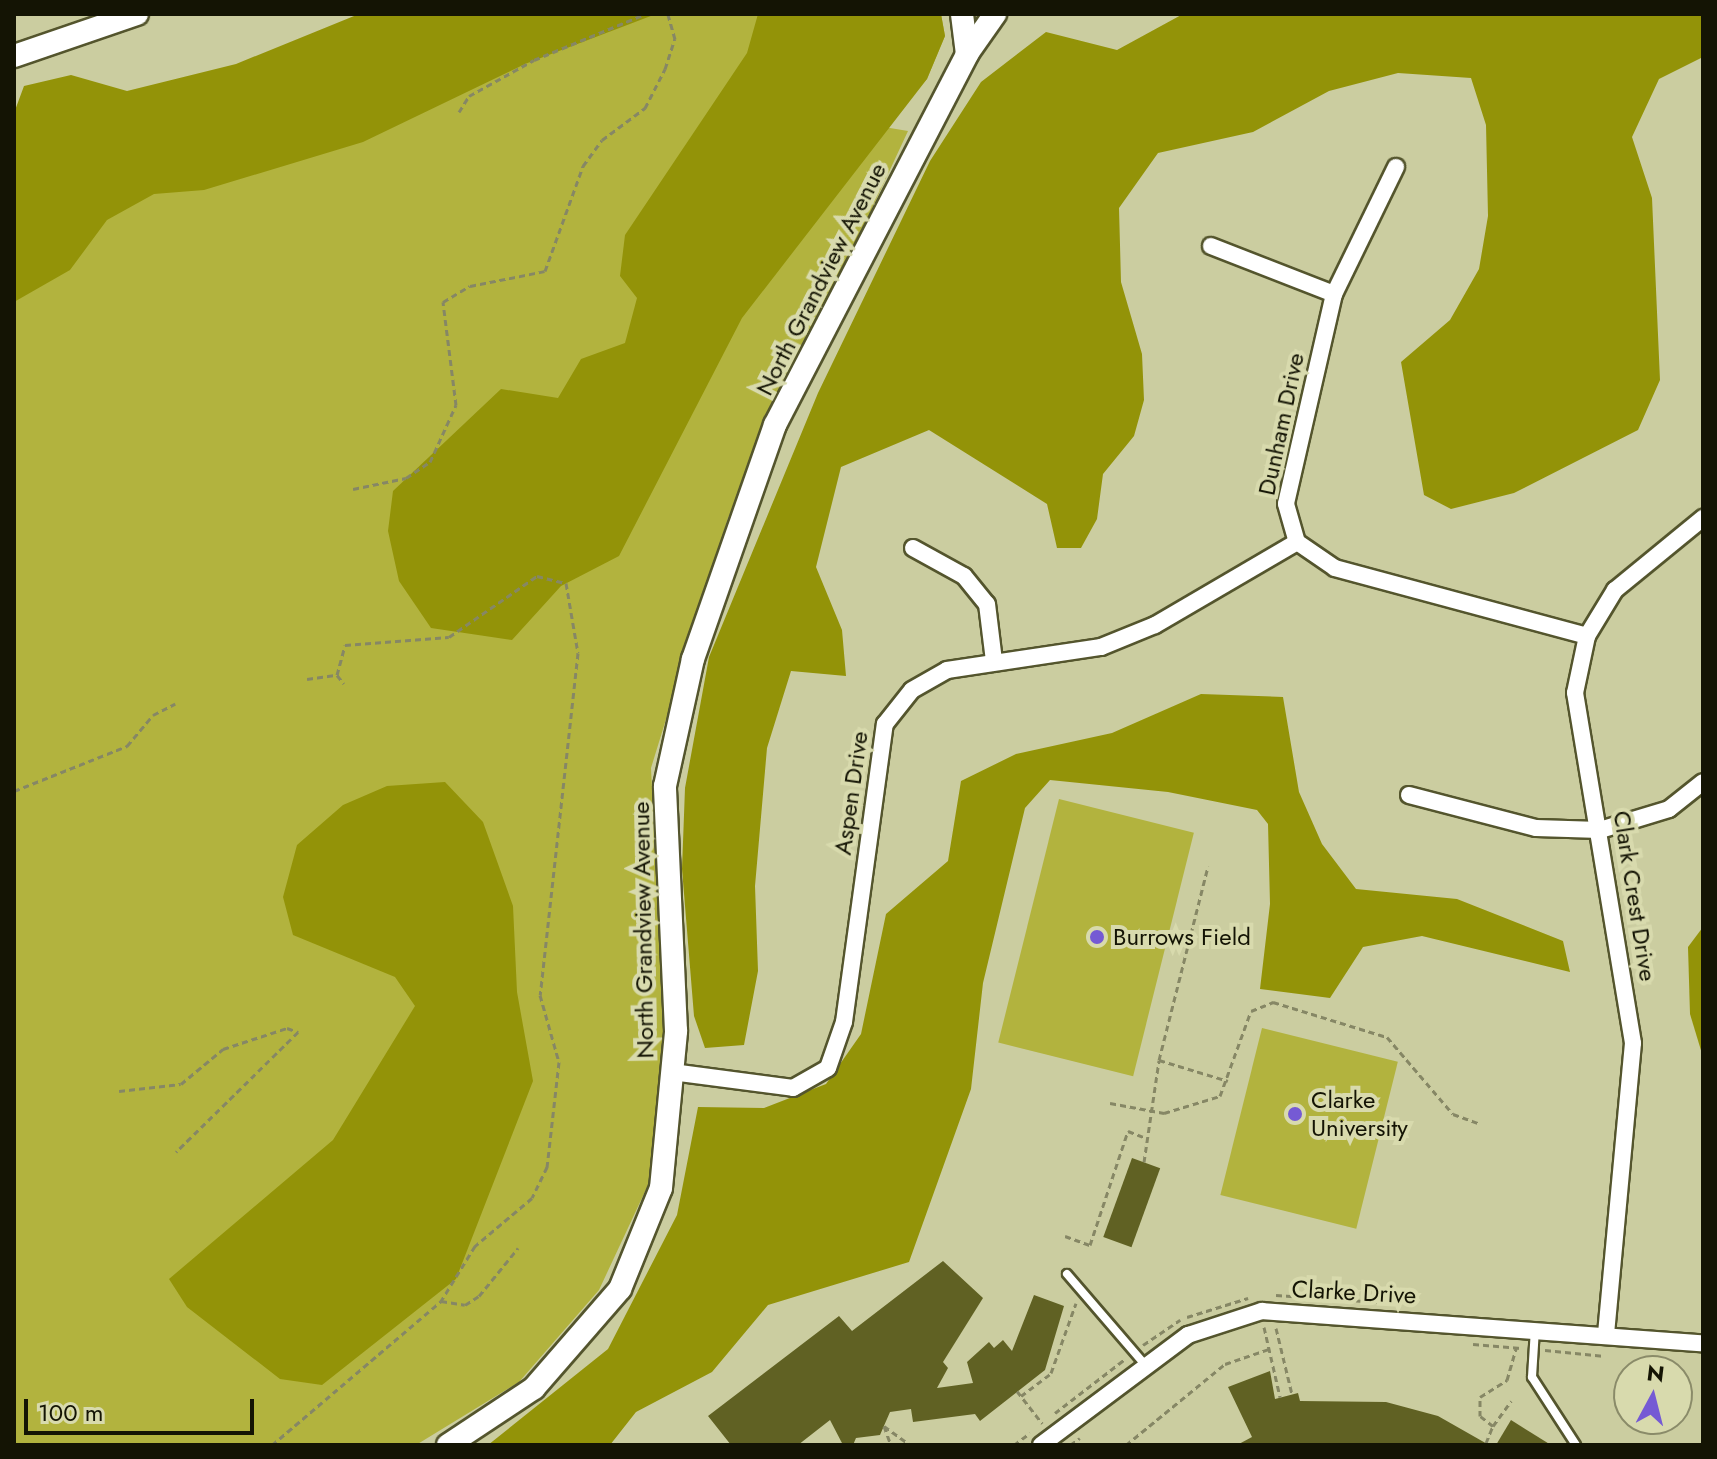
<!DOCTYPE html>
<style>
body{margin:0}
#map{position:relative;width:1717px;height:1459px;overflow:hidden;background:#cbcda0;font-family:Jost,sans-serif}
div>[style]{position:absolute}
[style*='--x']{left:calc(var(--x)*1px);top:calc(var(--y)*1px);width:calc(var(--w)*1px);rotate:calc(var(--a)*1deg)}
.green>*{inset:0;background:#b2b33e;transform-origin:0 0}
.forest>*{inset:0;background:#939308}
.building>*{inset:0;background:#606123;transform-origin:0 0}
.path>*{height:3px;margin-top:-1.5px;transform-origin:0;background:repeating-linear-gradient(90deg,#868765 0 6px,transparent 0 10px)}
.roads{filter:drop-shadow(2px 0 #54552d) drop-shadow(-2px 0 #54552d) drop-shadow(0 2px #54552d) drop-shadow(0 -2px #54552d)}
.lane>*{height:8px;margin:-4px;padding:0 4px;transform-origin:4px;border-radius:4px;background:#fff}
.street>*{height:16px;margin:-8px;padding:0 8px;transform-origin:8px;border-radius:8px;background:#fff}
.secondary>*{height:22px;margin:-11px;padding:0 11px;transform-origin:11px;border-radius:11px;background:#fff}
.dots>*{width:22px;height:22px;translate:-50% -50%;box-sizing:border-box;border:4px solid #d8daad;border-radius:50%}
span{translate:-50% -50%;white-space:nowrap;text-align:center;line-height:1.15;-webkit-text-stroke:8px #d8daad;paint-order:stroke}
.street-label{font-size:24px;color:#141404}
.poi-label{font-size:24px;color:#141404}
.left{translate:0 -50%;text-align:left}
.frame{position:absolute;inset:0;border:16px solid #141404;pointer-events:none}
.north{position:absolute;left:1613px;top:1355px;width:80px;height:80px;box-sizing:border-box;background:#d8daad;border:2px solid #8a8b69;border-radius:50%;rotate:7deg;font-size:22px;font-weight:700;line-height:32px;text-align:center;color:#141404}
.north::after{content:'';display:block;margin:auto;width:28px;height:36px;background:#755ad4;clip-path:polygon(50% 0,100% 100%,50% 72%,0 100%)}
.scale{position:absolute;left:24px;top:1399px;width:230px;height:36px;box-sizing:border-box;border:4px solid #141404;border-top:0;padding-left:10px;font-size:24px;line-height:28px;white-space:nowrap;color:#141404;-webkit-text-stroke:6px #d8daad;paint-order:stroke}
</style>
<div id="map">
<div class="green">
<div style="clip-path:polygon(396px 14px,941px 14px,945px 36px,927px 79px,884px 127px,908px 131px,728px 518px,651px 768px,664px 1034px,649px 1183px,599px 1290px,519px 1382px,416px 1445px,14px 1445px,14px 193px)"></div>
<div style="left:1059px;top:799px;width:139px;height:251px;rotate:14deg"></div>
<div style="left:1262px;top:1028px;width:140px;height:172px;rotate:14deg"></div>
</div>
<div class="forest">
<div style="clip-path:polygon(359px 14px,656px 14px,525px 64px,363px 142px,204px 190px,154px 194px,107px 220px,70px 270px,14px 302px,14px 113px,24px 86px,71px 75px,127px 91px,236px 64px)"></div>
<div style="clip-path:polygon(758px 14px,941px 14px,945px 36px,927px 79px,742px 318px,619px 556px,561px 586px,512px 640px,431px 628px,399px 581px,388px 531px,393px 491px,501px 389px,558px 398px,581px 359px,625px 343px,637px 298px,620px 276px,625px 235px,747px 53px)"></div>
<div style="clip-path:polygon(1183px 14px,1703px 14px,1703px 57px,1659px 79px,1632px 137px,1652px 198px,1660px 380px,1638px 430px,1514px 493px,1451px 509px,1424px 495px,1401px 362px,1450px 320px,1479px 269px,1488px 216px,1486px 125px,1471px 78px,1398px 73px,1329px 91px,1253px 132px,1158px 153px,1119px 208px,1121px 282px,1142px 354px,1144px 400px,1134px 436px,1103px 474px,1097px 519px,1081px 548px,1057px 548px,1047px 504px,929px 430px,841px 467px,816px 567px,842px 630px,846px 676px,791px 671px,767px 748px,755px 886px,758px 971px,744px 1045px,705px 1048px,694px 1016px,682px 869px,685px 788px,709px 657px,818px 393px,930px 161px,981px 82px,1046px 32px,1117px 50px)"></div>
<div style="clip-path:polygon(1201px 694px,1283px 697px,1299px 792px,1322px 844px,1356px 889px,1457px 899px,1563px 941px,1570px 972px,1422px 936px,1363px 947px,1330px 998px,1260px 989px,1270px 904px,1268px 824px,1257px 810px,1168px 792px,1050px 780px,1025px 808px,983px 983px,971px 1089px,909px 1262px,768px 1305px,712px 1372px,636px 1412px,610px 1445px,488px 1445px,608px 1349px,677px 1215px,698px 1107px,764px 1108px,826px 1084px,861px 1034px,886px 914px,948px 861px,961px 781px,1016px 754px,1112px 733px)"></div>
<div style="clip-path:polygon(445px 782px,483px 822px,513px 906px,517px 992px,533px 1081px,456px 1279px,322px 1385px,280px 1379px,187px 1307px,169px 1279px,333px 1140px,415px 1006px,395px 977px,293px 935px,283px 897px,297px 845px,343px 805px,387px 786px)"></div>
<div style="clip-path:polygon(1703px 927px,1703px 1057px,1690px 1014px,1688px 947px)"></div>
</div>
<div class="building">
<div style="left:1132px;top:1158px;width:30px;height:84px;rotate:20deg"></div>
<div style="clip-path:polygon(943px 1261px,983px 1298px,943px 1362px,948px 1368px,937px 1388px,973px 1383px,967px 1362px,989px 1342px,994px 1348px,1003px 1340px,1012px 1351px,1034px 1295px,1064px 1306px,1045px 1370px,980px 1421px,975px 1414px,913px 1422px,911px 1409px,890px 1412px,880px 1435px,856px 1438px,853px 1445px,843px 1445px,830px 1420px,798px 1445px,731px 1445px,708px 1416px,839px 1316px,852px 1331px)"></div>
<div style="clip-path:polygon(1270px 1371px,1275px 1399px,1298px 1393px,1300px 1401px,1386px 1402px,1438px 1416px,1489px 1445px,1237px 1445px,1252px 1437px,1228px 1387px)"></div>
<div style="clip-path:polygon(1511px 1420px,1551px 1445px,1496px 1445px)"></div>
</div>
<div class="path">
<div style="--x:459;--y:112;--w:19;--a:-58"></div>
<div style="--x:469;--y:96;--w:74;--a:-29"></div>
<div style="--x:534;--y:60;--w:120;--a:-22.5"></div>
<div style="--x:353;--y:489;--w:54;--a:-11.7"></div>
<div style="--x:406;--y:478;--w:29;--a:-34"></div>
<div style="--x:430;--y:462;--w:63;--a:-65.5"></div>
<div style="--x:456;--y:405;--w:104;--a:-97.2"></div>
<div style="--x:443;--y:302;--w:31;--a:-31"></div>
<div style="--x:470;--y:286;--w:76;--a:-11.3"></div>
<div style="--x:545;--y:271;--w:112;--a:-70.1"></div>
<div style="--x:583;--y:166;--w:32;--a:-54"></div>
<div style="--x:602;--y:140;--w:54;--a:-36.7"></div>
<div style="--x:645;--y:108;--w:44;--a:-62.9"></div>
<div style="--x:665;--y:69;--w:32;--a:-72"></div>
<div style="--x:675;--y:39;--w:26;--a:-106"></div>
<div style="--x:337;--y:675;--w:11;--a:52"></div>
<div style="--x:307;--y:679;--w:30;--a:-8"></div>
<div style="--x:337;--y:675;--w:31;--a:-75"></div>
<div style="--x:345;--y:645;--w:104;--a:-4.4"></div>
<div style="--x:449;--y:637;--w:107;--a:-34.7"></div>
<div style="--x:537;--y:576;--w:30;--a:14"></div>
<div style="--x:566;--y:583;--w:71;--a:80.3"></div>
<div style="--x:578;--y:653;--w:344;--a:96.3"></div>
<div style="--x:540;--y:995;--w:70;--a:74.2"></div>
<div style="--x:559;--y:1062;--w:106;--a:96.5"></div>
<div style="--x:547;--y:1167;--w:34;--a:116"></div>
<div style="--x:532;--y:1198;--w:75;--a:139.9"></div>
<div style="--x:475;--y:1246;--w:65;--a:121.7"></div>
<div style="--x:441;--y:1301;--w:24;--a:9"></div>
<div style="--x:465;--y:1305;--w:17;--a:-33"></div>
<div style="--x:479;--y:1296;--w:62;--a:-50.9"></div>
<div style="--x:14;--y:791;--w:122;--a:-21.7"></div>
<div style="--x:127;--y:746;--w:40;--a:-50"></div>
<div style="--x:153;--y:715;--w:25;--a:-27"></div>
<div style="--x:1159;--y:1060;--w:72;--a:16.9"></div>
<div style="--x:119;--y:1091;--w:62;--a:-6.4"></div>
<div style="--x:181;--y:1084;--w:55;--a:-39.8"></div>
<div style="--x:223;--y:1049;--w:67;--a:-18.2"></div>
<div style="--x:287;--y:1028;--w:12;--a:20"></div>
<div style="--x:298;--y:1032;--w:171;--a:135.5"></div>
<div style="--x:1110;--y:1103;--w:55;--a:10.5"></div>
<div style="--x:1164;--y:1113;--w:59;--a:-16.9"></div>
<div style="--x:1220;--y:1096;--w:90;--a:-70"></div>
<div style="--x:1251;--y:1011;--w:24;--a:-22"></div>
<div style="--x:1273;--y:1002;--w:119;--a:17.1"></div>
<div style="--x:1387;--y:1037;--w:101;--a:49.4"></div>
<div style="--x:1453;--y:1114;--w:29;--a:20"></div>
<div style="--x:1144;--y:1162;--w:103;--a:-81.6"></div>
<div style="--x:1159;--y:1060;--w:200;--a:-75.8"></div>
<div style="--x:1065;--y:1236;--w:27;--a:20"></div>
<div style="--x:1090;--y:1245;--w:120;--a:-71.6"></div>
<div style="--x:1128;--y:1131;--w:19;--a:21"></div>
<div style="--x:1276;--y:1295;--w:132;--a:3.9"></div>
<div style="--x:1187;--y:1317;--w:64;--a:-17.3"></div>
<div style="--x:1264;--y:1327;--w:72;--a:77.1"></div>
<div style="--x:1276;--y:1328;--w:68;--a:76.4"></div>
<div style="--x:1473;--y:1344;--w:48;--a:4.8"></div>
<div style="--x:1143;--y:1345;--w:45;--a:-34"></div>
<div style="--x:1545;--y:1350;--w:60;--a:5.7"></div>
<div style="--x:1017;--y:1391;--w:41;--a:52"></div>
<div style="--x:1021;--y:1396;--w:38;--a:-37"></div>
<div style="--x:1051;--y:1373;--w:74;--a:-70.3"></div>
<div style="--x:1055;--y:1413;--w:88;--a:-37.6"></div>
<div style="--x:884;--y:1426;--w:32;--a:36"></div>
<div style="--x:884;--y:1426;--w:20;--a:70"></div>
<div style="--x:1493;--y:1426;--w:31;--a:-54"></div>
<div style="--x:1486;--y:1443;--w:18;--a:-68"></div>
<div style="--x:1493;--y:1426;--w:16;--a:-142"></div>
<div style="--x:1480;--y:1416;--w:19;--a:-90"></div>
<div style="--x:1480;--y:1397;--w:32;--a:-32"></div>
<div style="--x:1507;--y:1380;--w:33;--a:-74"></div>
<div style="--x:272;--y:1445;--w:222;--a:-40.4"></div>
<div style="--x:918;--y:1445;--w:13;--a:0"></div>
<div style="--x:1014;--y:1445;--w:20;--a:-37"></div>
<div style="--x:1070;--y:1445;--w:12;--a:-35"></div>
<div style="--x:1126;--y:1445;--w:128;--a:-39.3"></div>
<div style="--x:1225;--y:1364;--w:46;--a:-18.8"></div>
</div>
<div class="roads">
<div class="lane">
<div style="--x:1067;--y:1274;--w:121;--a:49.3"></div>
<div style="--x:1535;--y:1329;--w:48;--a:93.6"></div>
<div style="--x:1532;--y:1377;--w:81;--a:57.1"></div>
</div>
<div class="street">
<div style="--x:1396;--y:167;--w:141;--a:116"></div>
<div style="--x:1334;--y:294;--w:215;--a:102.9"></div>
<div style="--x:1286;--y:504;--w:40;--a:74"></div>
<div style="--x:1297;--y:542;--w:46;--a:34.4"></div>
<div style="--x:1335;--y:568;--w:261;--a:15.1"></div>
<div style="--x:1211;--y:246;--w:132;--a:21.3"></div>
<div style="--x:913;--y:548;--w:58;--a:28.8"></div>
<div style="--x:964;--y:576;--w:36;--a:51"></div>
<div style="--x:987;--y:604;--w:57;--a:83"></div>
<div style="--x:1409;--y:795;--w:131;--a:14.6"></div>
<div style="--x:1536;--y:828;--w:64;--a:1.8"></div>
<div style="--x:1600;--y:830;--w:72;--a:-16.9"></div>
<div style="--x:1669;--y:809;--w:43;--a:-38.5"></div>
<div style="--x:672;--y:1072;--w:122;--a:7.5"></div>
<div style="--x:793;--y:1088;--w:40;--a:-29.7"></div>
<div style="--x:828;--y:1068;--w:49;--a:-70.8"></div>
<div style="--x:844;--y:1022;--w:301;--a:-82.2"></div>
<div style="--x:885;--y:724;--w:43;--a:-51.5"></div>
<div style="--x:912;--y:690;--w:40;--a:-29.7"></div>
<div style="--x:947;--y:670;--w:156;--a:-8.5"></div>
<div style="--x:1101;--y:647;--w:58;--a:-22.2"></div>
<div style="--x:1155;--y:625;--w:164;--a:-30.3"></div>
<div style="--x:1606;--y:1334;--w:292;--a:-84.7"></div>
<div style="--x:1633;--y:1043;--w:355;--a:-99.4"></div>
<div style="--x:1575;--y:693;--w:58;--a:-78.1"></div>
<div style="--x:1587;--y:636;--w:54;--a:-58.7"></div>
<div style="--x:1615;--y:590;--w:114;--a:-39.3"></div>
<div style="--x:1041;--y:1445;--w:184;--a:-36.8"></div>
<div style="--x:1188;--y:1335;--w:78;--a:-18"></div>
<div style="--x:1262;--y:1311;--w:442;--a:4.2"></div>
</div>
<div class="secondary">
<div style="--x:962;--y:14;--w:40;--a:82.9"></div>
<div style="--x:14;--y:56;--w:130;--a:-18.9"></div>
<div style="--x:448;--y:1445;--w:103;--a:-33.5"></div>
<div style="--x:534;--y:1388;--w:131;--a:-49"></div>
<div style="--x:620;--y:1289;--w:109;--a:-67.9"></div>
<div style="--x:661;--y:1188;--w:158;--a:-84.5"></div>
<div style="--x:676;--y:1031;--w:245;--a:-92.6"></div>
<div style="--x:665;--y:786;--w:130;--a:-77.6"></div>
<div style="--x:693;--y:659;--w:248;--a:-70.7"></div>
<div style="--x:775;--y:425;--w:418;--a:-62.6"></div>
<div style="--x:967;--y:54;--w:49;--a:-55"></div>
</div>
</div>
<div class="dots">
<div style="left:1097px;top:937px;background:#755ad4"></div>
<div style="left:1295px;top:1114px;background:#755ad4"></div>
</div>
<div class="street-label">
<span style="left:821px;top:279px;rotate:-63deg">North Grandview Avenue</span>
<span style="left:1281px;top:424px;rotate:-78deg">Dunham Drive</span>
<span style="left:851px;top:793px;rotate:-82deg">Aspen Drive</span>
<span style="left:1635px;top:896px;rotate:81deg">Clark Crest Drive</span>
<span style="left:643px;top:930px;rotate:-91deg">North Grandview Avenue</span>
<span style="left:1354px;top:1292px;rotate:3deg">Clarke Drive</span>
</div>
<div class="poi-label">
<span class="left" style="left:1113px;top:937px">Burrows Field</span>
<span class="left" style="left:1311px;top:1114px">Clarke<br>University</span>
</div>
<div class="frame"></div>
<div class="north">N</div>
<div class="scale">100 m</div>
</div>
